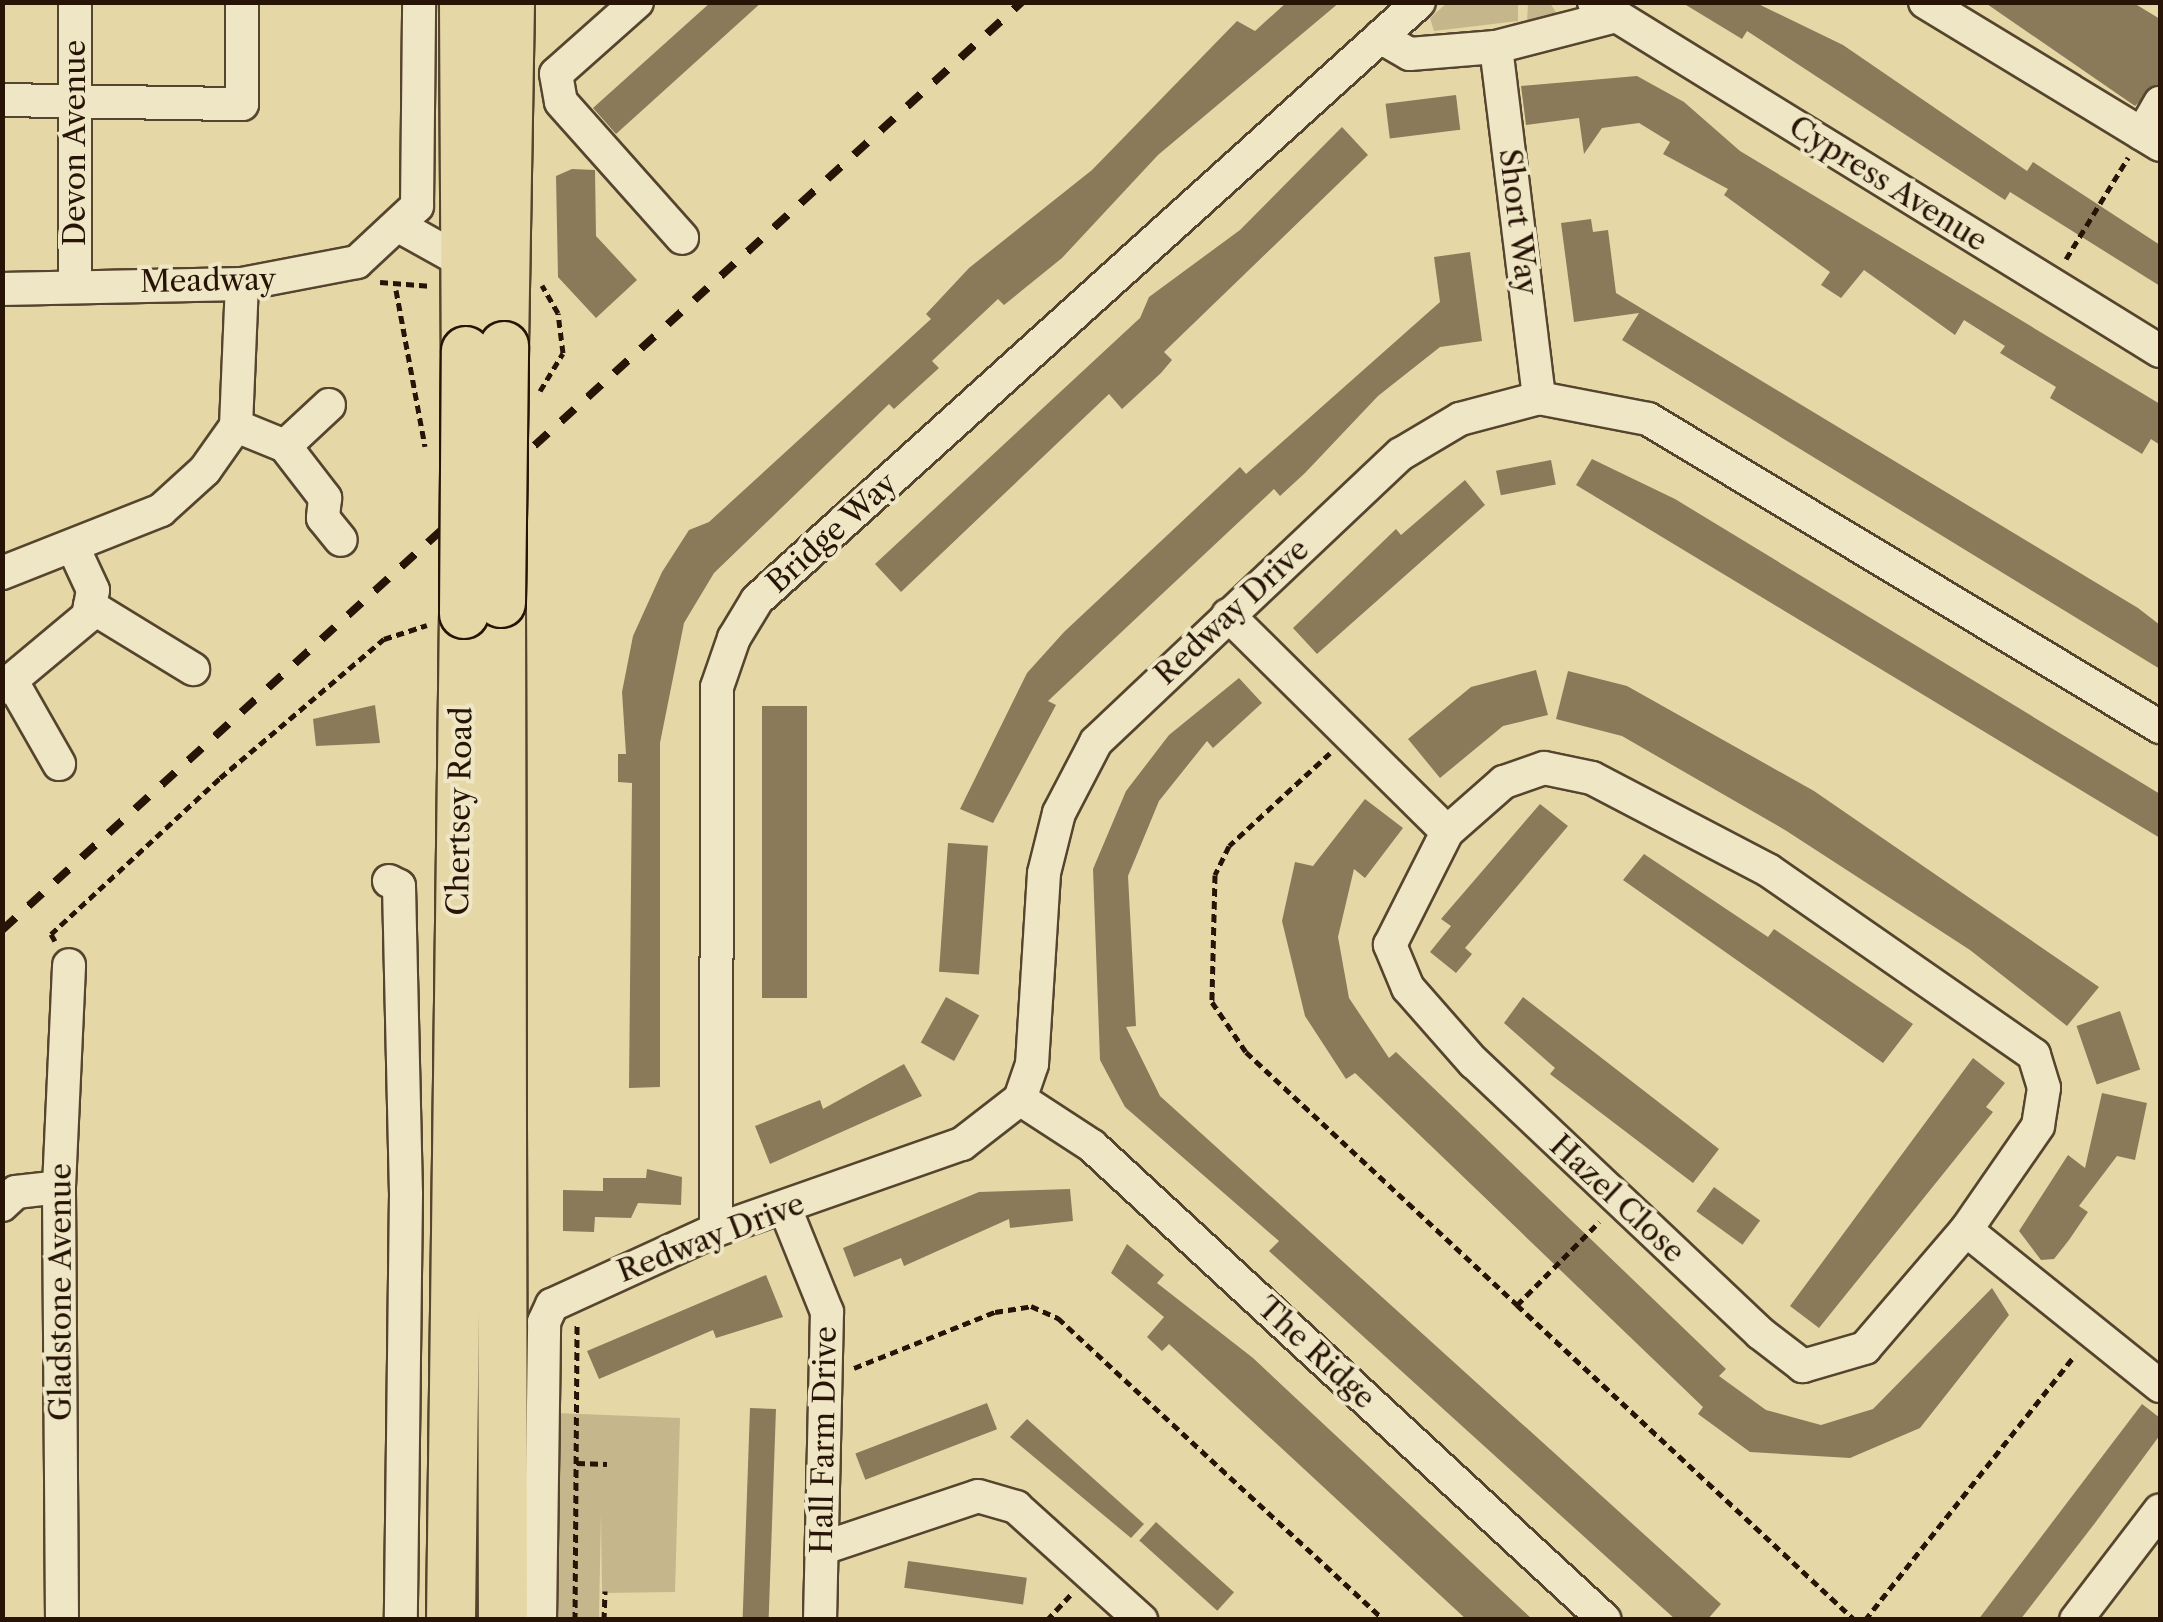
<!DOCTYPE html>
<style>
body{margin:0}
#map{position:relative;width:2163px;height:1622px;overflow:hidden;background:#e5d8a6;font-family:"Libre Caslon Text",serif}
div>[style]{position:absolute}
[style*='--x']{left:calc(var(--x)*1px);top:calc(var(--y)*1px);width:calc(var(--w)*1px);rotate:calc(var(--a)*1deg)}
.green>*{inset:0;background:#c5b78b}
.building>*{inset:0;background:#8a7a59;transform-origin:0 0}
.path>*{height:5px;margin-top:-2.5px;transform-origin:0;background:repeating-linear-gradient(90deg,#271406 0 8px,transparent 0 13px)}
.roads{filter:drop-shadow(2px 0 #56452e) drop-shadow(-2px 0 #56452e) drop-shadow(0 2px #56452e) drop-shadow(0 -2px #56452e)}
.minor>*{height:32px;margin:-16px;padding:0 16px;transform-origin:16px;border-radius:16px;background:#eee6c5}
.highway>*{height:48px;margin:-24px;padding:0 24px;transform-origin:24px;border-radius:24px;background:#e5d8a6}
.rail>*{height:8px;margin-top:-4px;transform-origin:0;background:repeating-linear-gradient(90deg,#271406 0 18px,transparent 0 36px)}
.bridges{filter:drop-shadow(2px 0 #271406) drop-shadow(-2px 0 #271406) drop-shadow(0 2px #271406) drop-shadow(0 -2px #271406)}
.highway-bridge>*{height:48px;margin:-24px;padding:0 24px;transform-origin:24px;border-radius:24px;background:#e5d8a6}
span{translate:-50% -50%;white-space:nowrap;text-align:center;line-height:1.15;-webkit-text-stroke:8px #eee6c5;paint-order:stroke}
.street-label{font-size:30px;color:#271406}
.frame{position:absolute;inset:0;border:5px solid #271406;pointer-events:none}
</style>
<div id="map">
<div class="green">
<div style="clip-path:polygon(1447px 3px,1518px 3px,1518px 21px,1434px 31px,1430px 18px)"></div>
<div style="clip-path:polygon(1528px 3px,1550px 3px,1557px 14px,1527px 23px)"></div>
<div style="clip-path:polygon(557px 1413px,680px 1418px,675px 1592px,602px 1593px,601px 1513px,599px 1619px,556px 1620px)"></div>
</div>
<div class="building">
<div style="clip-path:polygon(711px 2px,762px 2px,616px 134px,593px 108px)"></div>
<div style="clip-path:polygon(1287px 2px,1340px 2px,1158px 155px,1062px 258px,1004px 305px,998px 299px,932px 361px,939px 368px,894px 409px,889px 404px,714px 573px,684px 623px,660px 743px,660px 1087px,629px 1088px,632px 783px,618px 782px,618px 754px,626px 754px,622px 692px,633px 636px,662px 572px,689px 530px,709px 522px,931px 319px,926px 314px,969px 268px,1092px 170px,1237px 21px,1255px 31px)"></div>
<div style="clip-path:polygon(1681px 2px,1754px 2px,1843px 45px,2027px 171px,2033px 162px,2160px 245px,2160px 286px,2010px 192px,2005px 200px,1747px 31px,1742px 39px)"></div>
<div style="clip-path:polygon(1984px 2px,2132px 2px,2160px 19px,2160px 83px,2135px 106px)"></div>
<div style="clip-path:polygon(1637px 76px,1684px 102px,1740px 151px,2160px 404px,2160px 445px,2151px 439px,2142px 454px,2050px 398px,2056px 387px,2000px 353px,2005px 346px,1964px 320px,1955px 335px,1864px 270px,1841px 298px,1821px 285px,1830px 272px,1724px 195px,1728px 189px,1663px 154px,1670px 142px,1639px 123px,1602px 128px,1584px 154px,1579px 118px,1526px 125px,1521px 86px)"></div>
<div style="left:1456px;top:95px;width:35px;height:71px;rotate:83deg"></div>
<div style="clip-path:polygon(1342px 127px,1368px 155px,1164px 352px,1172px 360px,1161px 373px,1122px 409px,1109px 394px,901px 592px,875px 564px,1140px 318px,1149px 297px,1240px 230px)"></div>
<div style="clip-path:polygon(572px 169px,595px 170px,596px 236px,637px 280px,596px 318px,558px 277px,556px 176px)"></div>
<div style="clip-path:polygon(1591px 219px,1593px 232px,1608px 230px,1616px 293px,2138px 608px,2160px 625px,2160px 669px,1622px 340px,1639px 313px,1574px 322px,1561px 223px)"></div>
<div style="clip-path:polygon(1470px 252px,1482px 341px,1440px 347px,1378px 396px,1305px 473px,1280px 496px,1274px 489px,1048px 701px,1056px 705px,993px 823px,960px 809px,1027px 673px,1064px 632px,1240px 467px,1246px 474px,1440px 302px,1434px 257px)"></div>
<div style="clip-path:polygon(1592px 459px,1675px 499px,2160px 794px,2160px 838px,1576px 485px)"></div>
<div style="left:1551px;top:460px;width:25px;height:56px;rotate:79deg"></div>
<div style="clip-path:polygon(1465px 480px,1485px 505px,1317px 654px,1293px 628px,1396px 529px,1401px 535px)"></div>
<div style="clip-path:polygon(1536px 670px,1548px 715px,1503px 726px,1440px 778px,1408px 739px,1471px 687px)"></div>
<div style="clip-path:polygon(1568px 671px,1627px 686px,1814px 791px,2099px 987px,2067px 1026px,1970px 950px,1785px 830px,1622px 736px,1556px 719px)"></div>
<div style="clip-path:polygon(1239px 678px,1262px 703px,1213px 748px,1207px 741px,1159px 801px,1128px 876px,1136px 1026px,1126px 1027px,1160px 1096px,1721px 1604px,1707px 1620px,1676px 1620px,1269px 1251px,1279px 1241px,1125px 1107px,1100px 1060px,1093px 869px,1126px 791px,1169px 735px)"></div>
<div style="clip-path:polygon(375px 705px,380px 743px,316px 746px,313px 719px)"></div>
<div style="left:807px;top:706px;width:292px;height:45px;rotate:90deg"></div>
<div style="clip-path:polygon(1365px 799px,1403px 828px,1365px 878px,1354px 869px,1338px 937px,1349px 998px,1389px 1058px,1396px 1052px,1726px 1369px,1719px 1376px,1766px 1410px,1821px 1425px,1873px 1409px,1992px 1288px,2009px 1315px,1920px 1428px,1850px 1458px,1750px 1452px,1698px 1414px,1703px 1407px,1355px 1073px,1346px 1079px,1305px 1016px,1282px 921px,1295px 862px,1313px 866px)"></div>
<div style="clip-path:polygon(1540px 804px,1568px 826px,1465px 948px,1472px 954px,1456px 973px,1430px 952px,1451px 926px,1441px 919px)"></div>
<div style="left:948px;top:843px;width:40px;height:129px;rotate:4deg"></div>
<div style="clip-path:polygon(1644px 854px,1768px 937px,1774px 929px,1913px 1024px,1883px 1063px,1623px 880px)"></div>
<div style="left:946px;top:997px;width:38px;height:52px;rotate:29deg"></div>
<div style="clip-path:polygon(1523px 997px,1719px 1149px,1693px 1183px,1550px 1074px,1555px 1068px,1504px 1023px)"></div>
<div style="left:2120px;top:1011px;width:62px;height:46px;rotate:71deg"></div>
<div style="clip-path:polygon(1973px 1058px,2005px 1083px,1986px 1107px,1993px 1112px,1819px 1328px,1790px 1306px)"></div>
<div style="clip-path:polygon(904px 1064px,922px 1096px,770px 1164px,755px 1126px,820px 1100px,823px 1109px)"></div>
<div style="clip-path:polygon(2102px 1093px,2147px 1103px,2135px 1160px,2117px 1156px,2079px 1206px,2088px 1212px,2069px 1240px,2054px 1259px,2041px 1260px,2019px 1231px,2068px 1155px,2085px 1168px)"></div>
<div style="clip-path:polygon(647px 1169px,682px 1177px,681px 1205px,638px 1203px,631px 1218px,595px 1217px,594px 1232px,563px 1231px,563px 1190px,603px 1191px,603px 1178px,646px 1178px)"></div>
<div style="left:1714px;top:1187px;width:57px;height:30px;rotate:36deg"></div>
<div style="clip-path:polygon(1070px 1189px,1073px 1221px,1010px 1228px,1009px 1219px,904px 1266px,901px 1258px,854px 1277px,843px 1248px,979px 1192px)"></div>
<div style="clip-path:polygon(1127px 1244px,1164px 1275px,1157px 1283px,1253px 1358px,1533px 1620px,1467px 1620px,1169px 1344px,1162px 1351px,1147px 1337px,1164px 1317px,1111px 1273px)"></div>
<div style="clip-path:polygon(766px 1275px,783px 1317px,716px 1338px,713px 1330px,599px 1379px,587px 1351px)"></div>
<div style="left:987px;top:1403px;width:28px;height:141px;rotate:69deg"></div>
<div style="clip-path:polygon(2142px 1404px,2160px 1418px,2160px 1435px,2095px 1523px,2020px 1620px,1978px 1620px)"></div>
<div style="left:750px;top:1408px;width:26px;height:212px;rotate:2deg"></div>
<div style="clip-path:polygon(1027px 1419px,1144px 1524px,1131px 1538px,1010px 1437px)"></div>
<div style="left:1156px;top:1522px;width:105px;height:25px;rotate:42deg"></div>
<div style="left:908px;top:1561px;width:120px;height:27px;rotate:8deg"></div>
</div>
<div class="path">
<div style="--x:2066;--y:259;--w:119;--a:-58.5"></div>
<div style="--x:380;--y:282;--w:52;--a:4.4"></div>
<div style="--x:396;--y:290;--w:159;--a:79.5"></div>
<div style="--x:540;--y:391;--w:44;--a:-58.8"></div>
<div style="--x:563;--y:353;--w:40;--a:-97.1"></div>
<div style="--x:558;--y:313;--w:32;--a:-120"></div>
<div style="--x:1330;--y:753;--w:137;--a:137.4"></div>
<div style="--x:1229;--y:846;--w:32;--a:116"></div>
<div style="--x:1215;--y:875;--w:127;--a:91.4"></div>
<div style="--x:1212;--y:1002;--w:60;--a:55.8"></div>
<div style="--x:1246;--y:1052;--w:371;--a:43"></div>
<div style="--x:1517;--y:1305;--w:117;--a:-45.3"></div>
<div style="--x:55;--y:941;--w:8;--a:-120"></div>
<div style="--x:51;--y:934;--w:230;--a:-42.7"></div>
<div style="--x:220;--y:778;--w:215;--a:-40.3"></div>
<div style="--x:384;--y:639;--w:45;--a:-18"></div>
<div style="--x:1517;--y:1305;--w:462;--a:43"></div>
<div style="--x:854;--y:1368;--w:152;--a:-21.7"></div>
<div style="--x:995;--y:1312;--w:36;--a:-9"></div>
<div style="--x:1031;--y:1306;--w:30;--a:24"></div>
<div style="--x:1058;--y:1318;--w:444;--a:42.8"></div>
<div style="--x:577;--y:1463;--w:30;--a:2"></div>
<div style="--x:575;--y:1620;--w:296;--a:-89.6"></div>
<div style="--x:604;--y:1620;--w:29;--a:-88"></div>
<div style="--x:1047;--y:1620;--w:37;--a:-47"></div>
<div style="--x:1865;--y:1620;--w:338;--a:-51.6"></div>
</div>
<div class="roads">
<div class="minor">
<div style="--x:75;--y:2;--w:282;--a:90"></div>
<div style="--x:637;--y:2;--w:108;--a:138.4"></div>
<div style="--x:556;--y:74;--w:28;--a:80"></div>
<div style="--x:561;--y:102;--w:182;--a:48.3"></div>
<div style="--x:1594;--y:2;--w:665;--a:31.66"></div>
<div style="--x:1925;--y:2;--w:275;--a:31.3"></div>
<div style="--x:1380;--y:37;--w:34;--a:30"></div>
<div style="--x:1410;--y:54;--w:86;--a:-4.7"></div>
<div style="--x:1496;--y:47;--w:124;--a:-14.5"></div>
<div style="--x:1496;--y:47;--w:354;--a:83"></div>
<div style="--x:2;--y:100;--w:240;--a:1"></div>
<div style="--x:242;--y:104;--w:102;--a:-90"></div>
<div style="--x:2142;--y:134;--w:36;--a:-60"></div>
<div style="--x:399;--y:226;--w:78;--a:29.2"></div>
<div style="--x:2;--y:289;--w:240;--a:-1.2"></div>
<div style="--x:242;--y:284;--w:117;--a:-10.8"></div>
<div style="--x:357;--y:262;--w:82;--a:-43"></div>
<div style="--x:417;--y:206;--w:204;--a:-89.4"></div>
<div style="--x:236;--y:426;--w:53;--a:22.2"></div>
<div style="--x:285;--y:446;--w:60;--a:-43"></div>
<div style="--x:285;--y:446;--w:66;--a:52.4"></div>
<div style="--x:325;--y:498;--w:20;--a:96"></div>
<div style="--x:323;--y:518;--w:28;--a:51"></div>
<div style="--x:2;--y:573;--w:171;--a:-21.6"></div>
<div style="--x:161;--y:510;--w:59;--a:-42.3"></div>
<div style="--x:205;--y:470;--w:54;--a:-54.8"></div>
<div style="--x:236;--y:426;--w:142;--a:-87.6"></div>
<div style="--x:90;--y:606;--w:121;--a:31.5"></div>
<div style="--x:1228;--y:615;--w:308;--a:44.7"></div>
<div style="--x:14;--y:685;--w:91;--a:60.3"></div>
<div style="--x:2;--y:688;--w:112;--a:-39.9"></div>
<div style="--x:88;--y:616;--w:26;--a:-79"></div>
<div style="--x:93;--y:590;--w:45;--a:-114.9"></div>
<div style="--x:1544;--y:768;--w:49;--a:11.8"></div>
<div style="--x:1592;--y:778;--w:199;--a:27.6"></div>
<div style="--x:1768;--y:870;--w:324;--a:34.8"></div>
<div style="--x:2034;--y:1055;--w:34;--a:73"></div>
<div style="--x:2044;--y:1088;--w:38;--a:99"></div>
<div style="--x:2038;--y:1126;--w:126;--a:124.7"></div>
<div style="--x:1966;--y:1230;--w:155;--a:130.6"></div>
<div style="--x:1865;--y:1348;--w:65;--a:163.8"></div>
<div style="--x:1803;--y:1366;--w:54;--a:-142.5"></div>
<div style="--x:1760;--y:1333;--w:393;--a:-136.6"></div>
<div style="--x:1474;--y:1063;--w:100;--a:-131.3"></div>
<div style="--x:1408;--y:988;--w:47;--a:-112.7"></div>
<div style="--x:1390;--y:945;--w:127;--a:-63.2"></div>
<div style="--x:1447;--y:832;--w:76;--a:-41.3"></div>
<div style="--x:1504;--y:782;--w:42;--a:-19.3"></div>
<div style="--x:389;--y:881;--w:11;--a:27"></div>
<div style="--x:399;--y:886;--w:308;--a:88.7"></div>
<div style="--x:406;--y:1194;--w:426;--a:90.7"></div>
<div style="--x:1020;--y:1099;--w:86;--a:33.1"></div>
<div style="--x:1092;--y:1146;--w:698;--a:42.74"></div>
<div style="--x:2;--y:1205;--w:19;--a:-43"></div>
<div style="--x:16;--y:1192;--w:43;--a:-6.6"></div>
<div style="--x:785;--y:1208;--w:112;--a:68"></div>
<div style="--x:827;--y:1312;--w:308;--a:91.3"></div>
<div style="--x:716;--y:1230;--w:543;--a:-89.89"></div>
<div style="--x:717;--y:687;--w:52;--a:-70.9"></div>
<div style="--x:734;--y:638;--w:44;--a:-58.8"></div>
<div style="--x:757;--y:600;--w:892;--a:-42.09"></div>
<div style="--x:1966;--y:1230;--w:249;--a:38.8"></div>
<div style="--x:823;--y:1548;--w:163;--a:-18.5"></div>
<div style="--x:978;--y:1496;--w:40;--a:16"></div>
<div style="--x:1016;--y:1507;--w:169;--a:42.1"></div>
<div style="--x:62;--y:1620;--w:433;--a:-90.4"></div>
<div style="--x:59;--y:1187;--w:222;--a:-87.4"></div>
<div style="--x:540;--y:1620;--w:298;--a:-89.2"></div>
<div style="--x:544;--y:1322;--w:19;--a:-65"></div>
<div style="--x:552;--y:1305;--w:180;--a:-24.6"></div>
<div style="--x:716;--y:1230;--w:261;--a:-19.3"></div>
<div style="--x:962;--y:1144;--w:73;--a:-37.8"></div>
<div style="--x:1020;--y:1099;--w:37;--a:-71"></div>
<div style="--x:1032;--y:1064;--w:191;--a:-86.4"></div>
<div style="--x:1044;--y:873;--w:62;--a:-76"></div>
<div style="--x:1059;--y:813;--w:80;--a:-62.5"></div>
<div style="--x:1096;--y:742;--w:419;--a:-43.4"></div>
<div style="--x:1401;--y:454;--w:69;--a:-30.7"></div>
<div style="--x:1460;--y:419;--w:82;--a:-14.9"></div>
<div style="--x:1539;--y:398;--w:111;--a:10.9"></div>
<div style="--x:1648;--y:419;--w:598;--a:31.03"></div>
<div style="--x:2076;--y:1620;--w:138;--a:-52.6"></div>
</div>
<div class="highway">
<div style="--x:464;--y:2;--w:349;--a:89.7"></div>
<div style="--x:504;--y:346;--w:344;--a:-89"></div>
<div style="--x:501;--y:603;--w:1017;--a:89.89"></div>
<div style="--x:451;--y:1620;--w:1006;--a:-89.26"></div>
</div>
</div>
<div class="rail">
<div style="--x:2;--y:930;--w:1379;--a:-42.3"></div>
</div>
<div class="bridges">
<div class="highway-bridge">
<div style="--x:501;--y:603;--w:257;--a:-89.3"></div>
<div style="--x:464;--y:614;--w:263;--a:-89.6"></div>
</div>
</div>
<div class="street-label">
<span style="left:75px;top:143px;rotate:-90deg">Devon Avenue</span>
<span style="left:1888px;top:184px;rotate:32deg">Cypress Avenue</span>
<span style="left:1518px;top:222px;rotate:83deg">Short Way</span>
<span style="left:208px;top:281px;rotate:-1deg">Meadway</span>
<span style="left:832px;top:533px;rotate:-42deg">Bridge Way</span>
<span style="left:1232px;top:612px;rotate:-43deg">Redway Drive</span>
<span style="left:460px;top:811px;rotate:-89deg">Chertsey Road</span>
<span style="left:1617px;top:1199px;rotate:43deg">Hazel Close</span>
<span style="left:711px;top:1238px;rotate:-21deg">Redway Drive</span>
<span style="left:61px;top:1292px;rotate:-90deg">Gladstone Avenue</span>
<span style="left:1316px;top:1353px;rotate:43deg">The Ridge</span>
<span style="left:824px;top:1440px;rotate:-89deg">Hall Farm Drive</span>
</div>
<div class="frame"></div>
</div>
